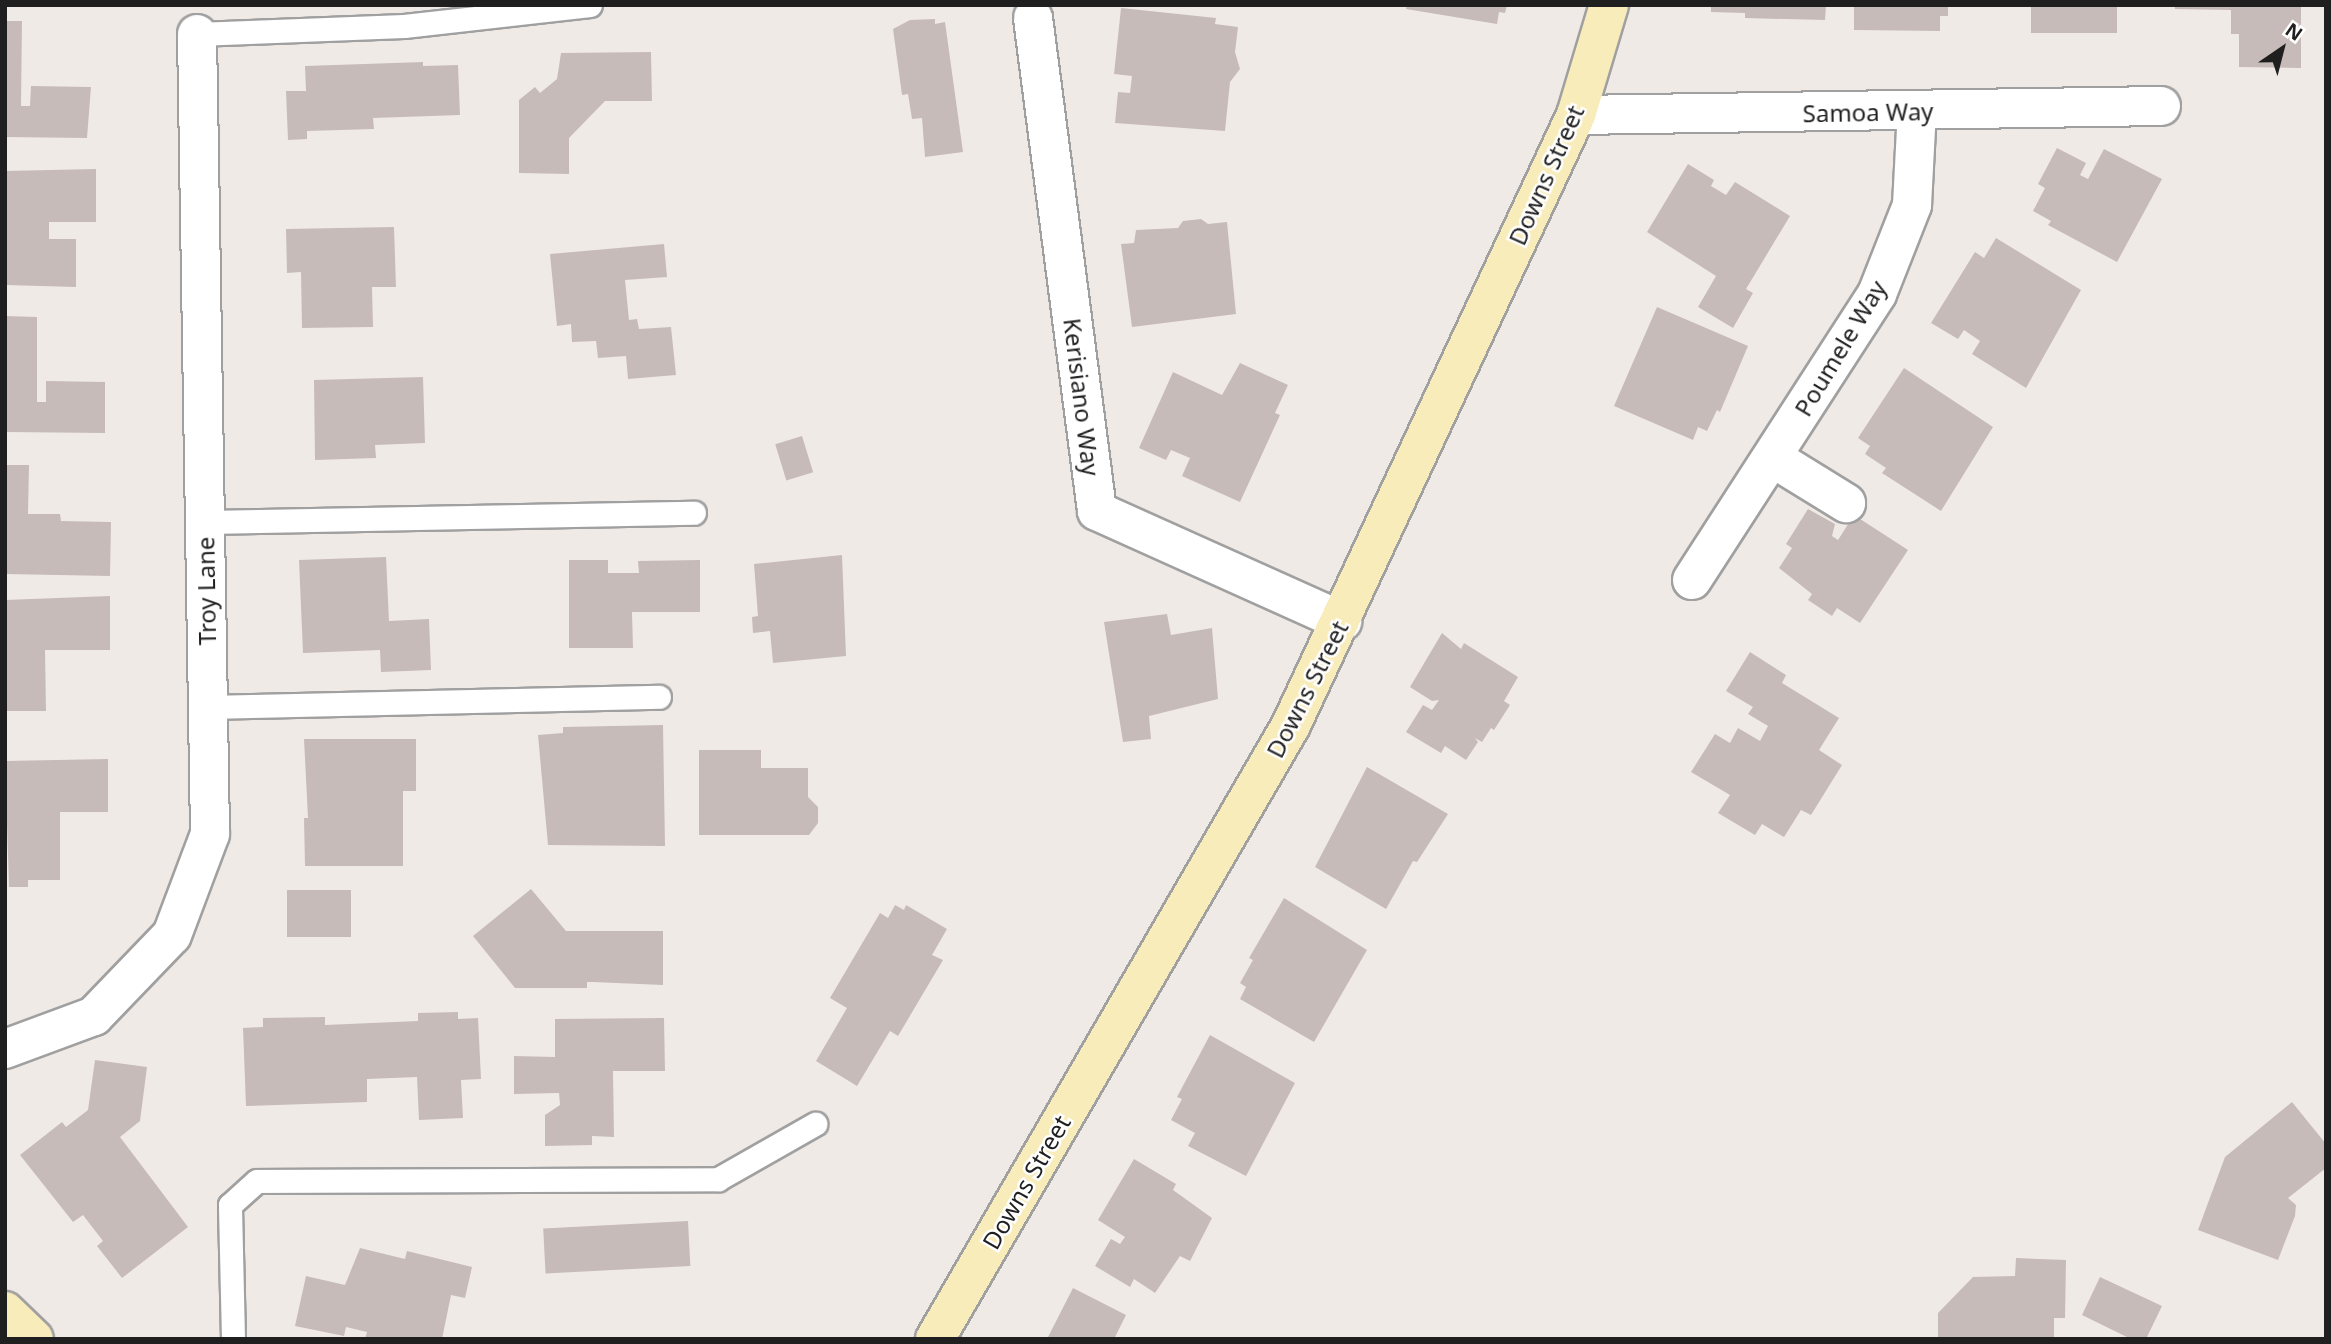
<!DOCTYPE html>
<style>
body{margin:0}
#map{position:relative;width:2331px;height:1344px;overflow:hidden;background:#f0eae6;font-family:"Noto Sans",sans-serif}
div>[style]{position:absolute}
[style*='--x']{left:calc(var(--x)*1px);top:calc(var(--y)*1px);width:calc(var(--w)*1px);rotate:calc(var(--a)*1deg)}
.building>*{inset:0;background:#c7bbb9;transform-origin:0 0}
.roads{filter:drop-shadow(2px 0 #a0a0a0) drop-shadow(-2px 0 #a0a0a0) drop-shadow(0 2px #a0a0a0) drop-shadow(0 -2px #a0a0a0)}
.lane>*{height:23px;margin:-11.5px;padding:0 11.5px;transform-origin:11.5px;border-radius:11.5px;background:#fff}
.street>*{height:38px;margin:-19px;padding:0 19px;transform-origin:19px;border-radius:19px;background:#fff}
.secondary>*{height:38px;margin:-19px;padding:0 19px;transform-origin:19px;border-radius:19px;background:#f8ecbb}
span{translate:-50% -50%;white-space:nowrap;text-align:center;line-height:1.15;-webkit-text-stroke:5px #fff;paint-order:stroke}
.street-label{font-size:24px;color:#1f1f1f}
.frame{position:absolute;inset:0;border:7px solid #1f1f1f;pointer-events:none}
.north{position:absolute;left:2247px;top:14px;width:70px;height:70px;-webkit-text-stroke:5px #fff;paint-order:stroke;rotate:35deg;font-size:19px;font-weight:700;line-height:28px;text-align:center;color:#1f1f1f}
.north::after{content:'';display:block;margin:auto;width:24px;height:32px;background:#1f1f1f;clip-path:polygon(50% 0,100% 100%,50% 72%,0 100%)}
</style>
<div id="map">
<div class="building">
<div style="clip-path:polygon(1407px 5px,1507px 5px,1505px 13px,1499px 12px,1497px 24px,1406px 9px)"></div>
<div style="clip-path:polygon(1711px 5px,1826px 5px,1825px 20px,1745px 18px,1745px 13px,1711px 12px)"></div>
<div style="clip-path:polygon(1854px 5px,1948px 5px,1948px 16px,1940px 16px,1940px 31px,1854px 30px)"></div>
<div style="left:2031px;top:5px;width:86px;height:28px"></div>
<div style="clip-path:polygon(2175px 5px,2301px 5px,2301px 68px,2239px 67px,2239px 34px,2231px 34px,2231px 10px,2175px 9px)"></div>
<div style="clip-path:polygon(1121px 8px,1216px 18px,1215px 24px,1238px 27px,1235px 52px,1240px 69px,1230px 82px,1225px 131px,1115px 123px,1118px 92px,1130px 93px,1132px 76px,1114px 74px)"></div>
<div style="clip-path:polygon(935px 19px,935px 24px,945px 22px,963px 152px,925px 157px,922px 118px,912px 119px,908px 94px,902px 95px,893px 29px,910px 20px)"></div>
<div style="clip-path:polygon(5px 21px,22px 21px,21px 106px,30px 106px,31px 86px,91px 87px,87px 138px,5px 137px)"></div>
<div style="clip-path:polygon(651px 52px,652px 101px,605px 101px,569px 138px,569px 174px,519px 173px,519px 100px,535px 87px,540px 93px,557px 79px,561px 53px)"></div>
<div style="clip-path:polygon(423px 62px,423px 66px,458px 65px,460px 115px,373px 118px,374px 129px,307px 131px,307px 139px,288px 140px,286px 91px,306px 91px,305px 66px)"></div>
<div style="clip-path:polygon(2057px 148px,2086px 163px,2080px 175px,2088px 179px,2104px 149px,2162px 179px,2117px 262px,2048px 225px,2051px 221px,2033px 211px,2045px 188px,2038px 184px)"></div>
<div style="clip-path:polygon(1688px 164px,1714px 180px,1711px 186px,1726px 195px,1735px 182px,1790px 216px,1746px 289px,1753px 293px,1733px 328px,1698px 307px,1716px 276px,1647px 232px)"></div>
<div style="clip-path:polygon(96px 169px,96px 222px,49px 222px,49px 239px,76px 239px,76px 287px,5px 285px,5px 171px)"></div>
<div style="clip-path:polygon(1201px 219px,1208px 224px,1227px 222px,1236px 314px,1132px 327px,1121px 244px,1134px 243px,1136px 230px,1178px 228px,1183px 221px)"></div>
<div style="clip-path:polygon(394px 227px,396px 287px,372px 287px,373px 327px,302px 328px,301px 272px,287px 273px,286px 229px)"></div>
<div style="clip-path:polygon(1996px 238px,2081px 290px,2026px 388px,1972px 354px,1980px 341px,1964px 330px,1958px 339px,1931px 323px,1975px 252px,1984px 258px)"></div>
<div style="clip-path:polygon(664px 244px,667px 277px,625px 280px,629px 320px,637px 319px,639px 329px,671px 327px,676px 375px,628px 379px,626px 356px,598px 358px,596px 341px,572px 342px,571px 324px,557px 326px,550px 254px)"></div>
<div style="clip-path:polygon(1657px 307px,1748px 346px,1720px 412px,1717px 410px,1707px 431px,1698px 427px,1693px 440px,1614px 406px)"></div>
<div style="clip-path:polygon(5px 316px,37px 317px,37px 402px,46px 402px,46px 381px,105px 382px,105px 433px,5px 432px)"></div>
<div style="clip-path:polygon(1240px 363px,1288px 385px,1275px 413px,1280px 415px,1240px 502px,1182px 476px,1190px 458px,1171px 450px,1166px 460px,1139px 448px,1173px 372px,1222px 395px)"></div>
<div style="clip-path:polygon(1904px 368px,1993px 427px,1941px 511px,1882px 473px,1886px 468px,1865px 454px,1870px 446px,1858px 438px)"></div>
<div style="clip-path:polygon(423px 377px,425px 443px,375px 445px,376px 458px,315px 460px,314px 380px)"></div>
<div style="left:802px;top:436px;width:38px;height:28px;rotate:73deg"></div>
<div style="clip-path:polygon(5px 465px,29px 465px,28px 514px,60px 514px,61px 521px,111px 522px,110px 576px,5px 574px)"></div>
<div style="clip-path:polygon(1808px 509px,1835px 524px,1832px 536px,1838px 540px,1854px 515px,1908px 550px,1860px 623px,1837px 608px,1832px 616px,1808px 600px,1812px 594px,1779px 568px,1792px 548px,1786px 544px)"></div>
<div style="clip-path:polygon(842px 555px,846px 656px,773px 663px,770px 631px,753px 633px,752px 617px,758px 616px,754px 564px)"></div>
<div style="clip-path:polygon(386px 557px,389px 621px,429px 619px,431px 670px,381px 672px,380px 650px,303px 653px,299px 560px)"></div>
<div style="clip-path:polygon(569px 560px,608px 560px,608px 573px,639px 573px,638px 561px,700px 560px,700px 612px,632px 612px,633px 648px,569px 648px)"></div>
<div style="clip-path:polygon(110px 596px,110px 650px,45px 650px,46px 711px,5px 711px,5px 600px)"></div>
<div style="clip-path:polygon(1167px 614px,1171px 635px,1212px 628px,1218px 699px,1149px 716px,1151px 739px,1123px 742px,1104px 622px)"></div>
<div style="clip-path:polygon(1442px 633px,1461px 649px,1464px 643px,1518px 677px,1504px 701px,1510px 705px,1494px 730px,1491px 728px,1482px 742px,1475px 738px,1478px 742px,1466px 760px,1445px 746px,1441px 753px,1406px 732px,1423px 705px,1432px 710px,1439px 700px,1432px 701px,1410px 687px)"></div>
<div style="clip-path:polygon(1750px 652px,1786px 675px,1782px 683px,1839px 718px,1819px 750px,1842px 765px,1811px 815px,1801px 810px,1784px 837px,1762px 824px,1755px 835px,1718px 813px,1730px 795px,1691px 772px,1715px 734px,1730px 743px,1738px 728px,1760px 741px,1768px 726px,1748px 714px,1753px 707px,1726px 691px)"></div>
<div style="clip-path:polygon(663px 725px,665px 846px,548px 845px,538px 735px,563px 733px,563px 727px)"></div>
<div style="clip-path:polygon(304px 739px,416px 739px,416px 791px,403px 791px,403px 866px,305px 866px,304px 818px,308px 818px)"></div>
<div style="clip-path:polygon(699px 750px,761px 750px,761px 768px,808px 768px,808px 797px,818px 807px,818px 823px,809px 835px,699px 835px)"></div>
<div style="clip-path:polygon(108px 759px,108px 812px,60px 812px,60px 880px,28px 880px,28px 887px,9px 887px,5px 761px)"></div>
<div style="clip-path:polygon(1367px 767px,1448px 814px,1417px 862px,1413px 861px,1386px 909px,1315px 867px)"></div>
<div style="clip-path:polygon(531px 889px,566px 931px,663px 931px,663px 985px,593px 982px,587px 982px,587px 988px,515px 988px,473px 936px)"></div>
<div style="left:287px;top:890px;width:64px;height:47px"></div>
<div style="clip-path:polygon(1284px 898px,1367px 950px,1314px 1042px,1240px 999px,1246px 987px,1240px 983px,1253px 960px,1249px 958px)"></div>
<div style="clip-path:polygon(895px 905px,904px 910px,906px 905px,947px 929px,932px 955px,943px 960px,898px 1036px,890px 1031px,857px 1086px,816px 1061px,847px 1008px,830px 998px,880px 913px,888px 918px)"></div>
<div style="clip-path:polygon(458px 1012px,458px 1019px,478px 1018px,481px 1079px,461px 1080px,463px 1118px,419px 1120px,417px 1077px,367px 1079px,367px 1102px,246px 1106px,243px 1028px,263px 1027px,263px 1018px,325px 1017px,325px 1025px,418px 1021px,418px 1013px)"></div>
<div style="clip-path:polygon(664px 1018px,665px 1071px,613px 1071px,614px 1137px,592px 1136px,592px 1145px,545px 1146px,545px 1115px,560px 1105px,559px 1093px,514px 1094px,514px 1056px,555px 1057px,555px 1019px)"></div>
<div style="clip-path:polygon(1210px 1035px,1295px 1083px,1246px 1176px,1188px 1146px,1195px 1133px,1171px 1120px,1182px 1099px,1177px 1097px)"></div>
<div style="clip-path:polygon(95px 1060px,147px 1067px,140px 1121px,120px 1137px,188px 1227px,122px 1278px,97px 1246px,103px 1241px,83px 1215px,73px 1222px,20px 1155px,62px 1122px,66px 1127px,88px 1110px)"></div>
<div style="clip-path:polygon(2292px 1102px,2326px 1144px,2326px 1168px,2288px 1198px,2296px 1205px,2295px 1216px,2278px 1260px,2198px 1230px,2225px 1157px)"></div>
<div style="clip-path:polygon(1134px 1159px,1176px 1184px,1173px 1190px,1212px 1218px,1190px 1261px,1180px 1256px,1155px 1293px,1134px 1279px,1130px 1287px,1095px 1266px,1111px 1239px,1120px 1244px,1125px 1237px,1098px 1220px)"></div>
<div style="left:688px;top:1221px;width:45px;height:145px;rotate:87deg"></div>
<div style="clip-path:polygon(360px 1248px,405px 1259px,407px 1251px,472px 1267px,465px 1298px,451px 1295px,442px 1339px,365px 1339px,367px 1332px,346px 1327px,344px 1336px,295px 1326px,306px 1276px,345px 1285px)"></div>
<div style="clip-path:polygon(2016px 1258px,2066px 1260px,2065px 1318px,2054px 1318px,2054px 1339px,1938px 1339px,1938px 1313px,1973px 1277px,2015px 1276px)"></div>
<div style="clip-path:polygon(2100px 1277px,2162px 1306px,2146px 1339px,2131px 1339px,2082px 1315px)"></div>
<div style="clip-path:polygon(1073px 1288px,1126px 1315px,1114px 1339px,1047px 1339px)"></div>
</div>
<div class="roads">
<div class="lane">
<div style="--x:197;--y:34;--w:207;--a:-2.2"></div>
<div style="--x:404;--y:26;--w:187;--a:-6.4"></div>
<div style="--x:205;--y:522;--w:489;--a:-1.1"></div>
<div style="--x:208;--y:707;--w:451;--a:-1.3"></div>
<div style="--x:233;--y:1339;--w:134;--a:-91.3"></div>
<div style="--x:230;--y:1205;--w:36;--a:-42"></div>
<div style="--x:257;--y:1181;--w:461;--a:-0.2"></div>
<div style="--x:718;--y:1179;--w:112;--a:-29.6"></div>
</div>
<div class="street">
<div style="--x:1033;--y:18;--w:497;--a:82.6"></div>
<div style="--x:1097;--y:511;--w:269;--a:24.2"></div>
<div style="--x:1576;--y:115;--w:585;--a:-0.88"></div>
<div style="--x:1773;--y:458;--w:86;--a:31.7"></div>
<div style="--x:1692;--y:580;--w:341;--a:-57.1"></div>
<div style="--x:1877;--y:294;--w:96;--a:-68.5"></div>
<div style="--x:1912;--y:205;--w:94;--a:-87"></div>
<div style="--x:5;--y:1049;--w:95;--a:-20.3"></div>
<div style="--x:94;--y:1016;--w:112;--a:-46.1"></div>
<div style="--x:172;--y:935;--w:108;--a:-69.4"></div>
<div style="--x:210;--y:834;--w:800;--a:-90.93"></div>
</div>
<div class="secondary">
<div style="--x:5;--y:1311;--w:40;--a:44"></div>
<div style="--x:935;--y:1339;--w:710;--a:-59.89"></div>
<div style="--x:1291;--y:725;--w:673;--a:-64.96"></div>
<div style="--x:1576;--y:115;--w:115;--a:-73.3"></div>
</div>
</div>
<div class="street-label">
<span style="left:1868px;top:112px;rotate:-1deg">Samoa Way</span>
<span style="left:1546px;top:175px;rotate:-66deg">Downs Street</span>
<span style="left:1840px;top:348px;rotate:-59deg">Poumele Way</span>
<span style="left:1082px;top:397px;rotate:83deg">Kerisiano Way</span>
<span style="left:206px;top:591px;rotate:-91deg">Troy Lane</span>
<span style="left:1307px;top:689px;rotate:-63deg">Downs Street</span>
<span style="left:1026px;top:1182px;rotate:-60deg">Downs Street</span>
</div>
<div class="frame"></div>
<div class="north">N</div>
</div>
